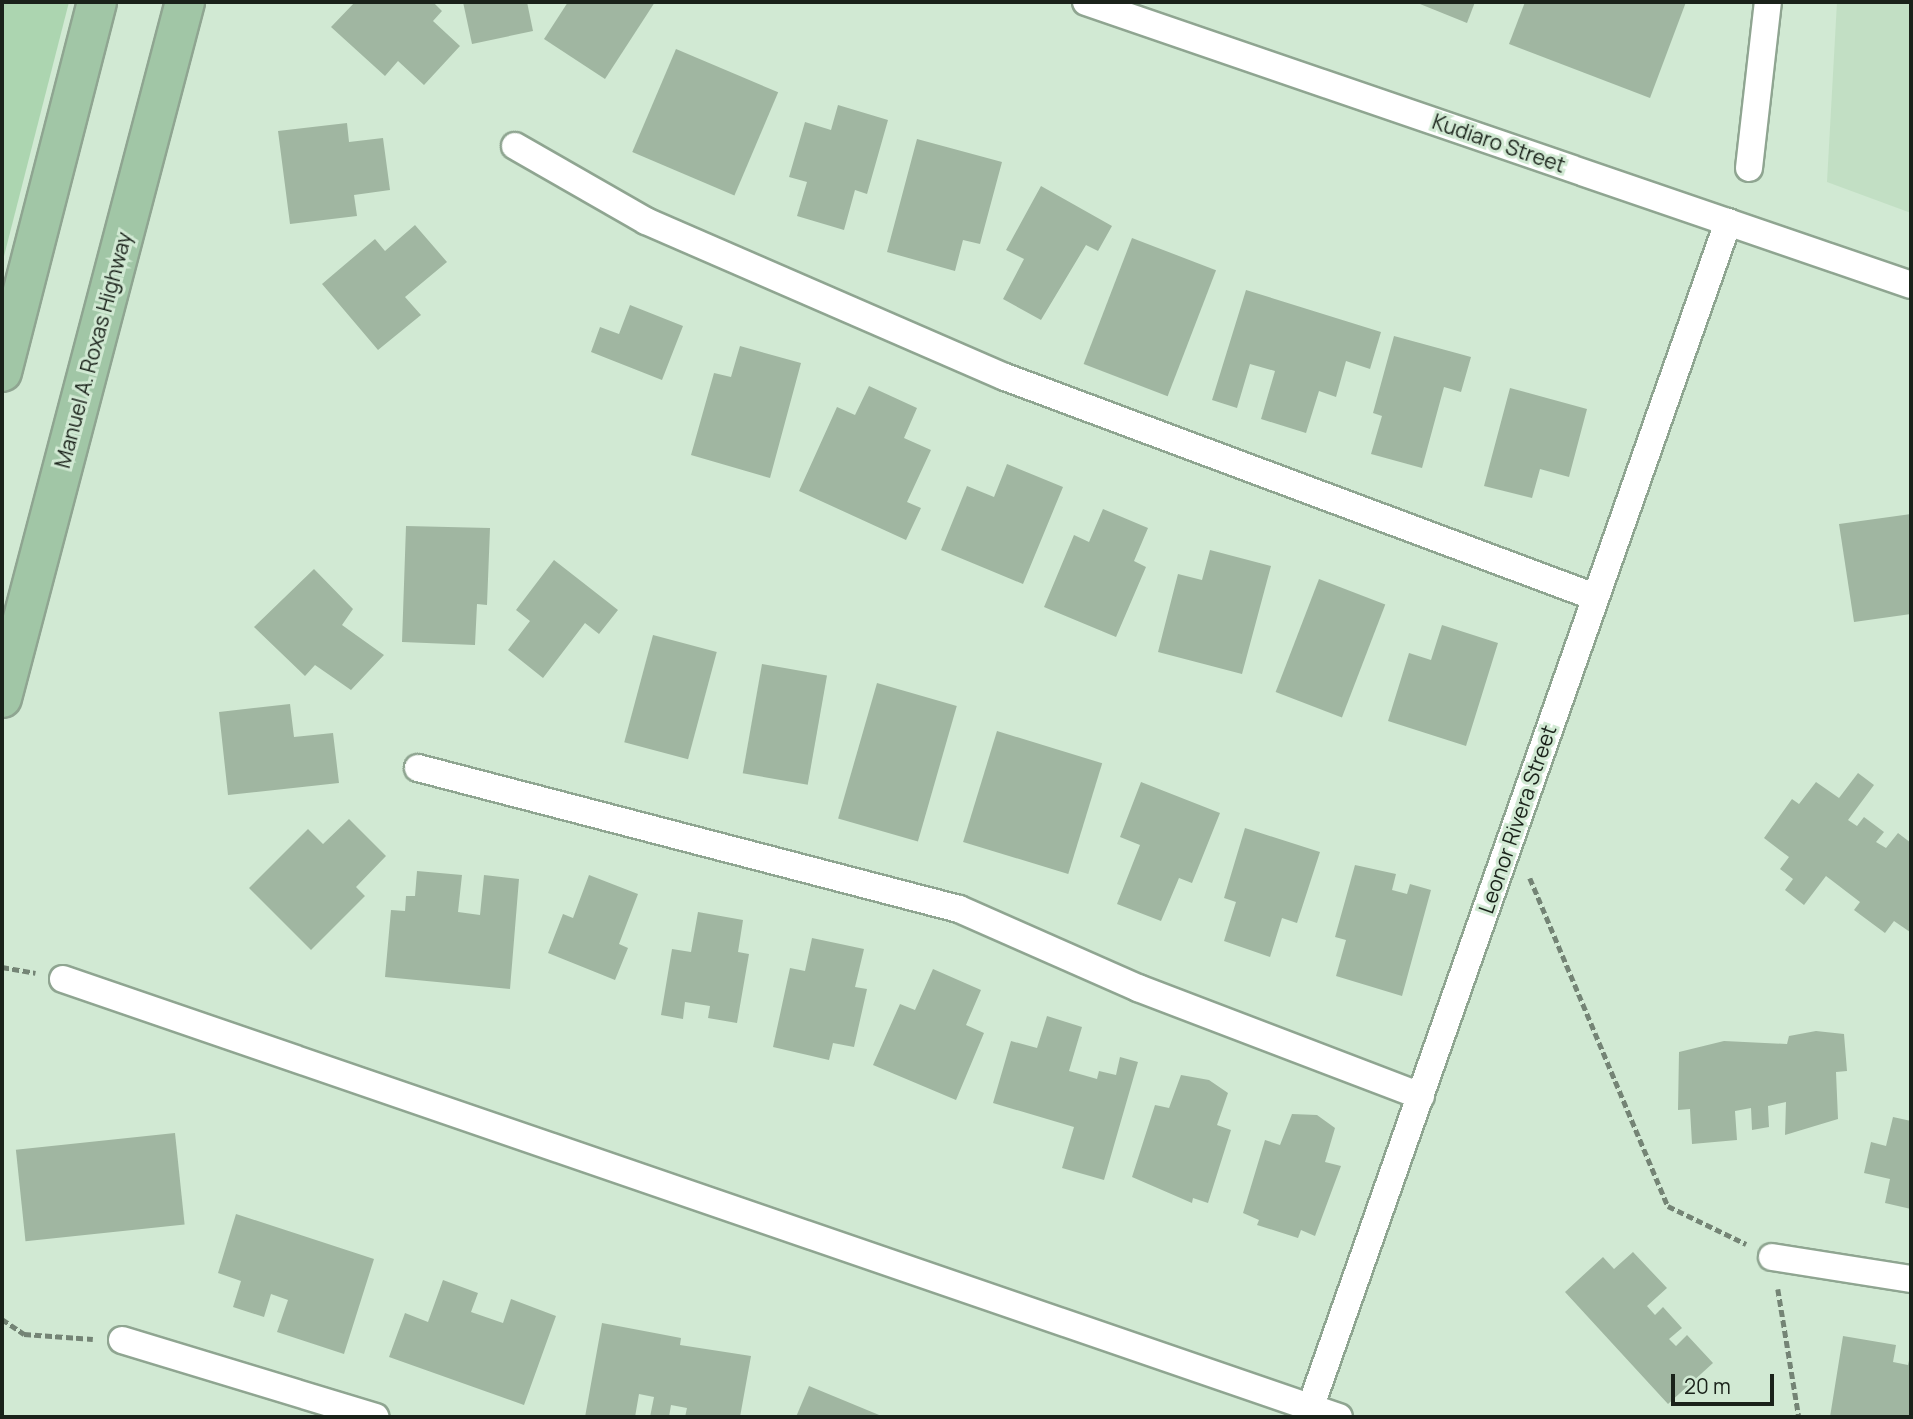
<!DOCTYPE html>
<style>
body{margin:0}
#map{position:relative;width:1913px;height:1419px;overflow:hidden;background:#d1e9d3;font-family:Manrope,sans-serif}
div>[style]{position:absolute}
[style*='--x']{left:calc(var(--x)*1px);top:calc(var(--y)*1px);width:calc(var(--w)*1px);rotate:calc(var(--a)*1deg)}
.built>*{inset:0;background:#c2dfc4}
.green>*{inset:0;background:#acd5b0}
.building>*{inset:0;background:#a0b6a1;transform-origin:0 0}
.path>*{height:4.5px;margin-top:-2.25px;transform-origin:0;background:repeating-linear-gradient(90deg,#748475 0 7px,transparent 0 10.5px)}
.roads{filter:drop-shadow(2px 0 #8fa591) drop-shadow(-2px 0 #8fa591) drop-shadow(0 2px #8fa591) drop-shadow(0 -2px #8fa591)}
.minor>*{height:26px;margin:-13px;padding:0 13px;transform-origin:13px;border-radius:13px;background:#fff}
.primary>*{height:38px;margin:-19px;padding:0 19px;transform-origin:19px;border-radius:19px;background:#a1c6a6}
span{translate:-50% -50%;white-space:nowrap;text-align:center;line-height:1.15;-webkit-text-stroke:6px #d1e9d3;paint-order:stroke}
.street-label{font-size:21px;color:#1a221a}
.frame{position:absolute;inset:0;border:4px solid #1a221a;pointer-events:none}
.scale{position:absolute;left:1671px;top:1374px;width:103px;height:32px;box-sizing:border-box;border:4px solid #1a221a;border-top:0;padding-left:9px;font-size:21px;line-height:24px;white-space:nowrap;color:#1a221a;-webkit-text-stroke:5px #d1e9d3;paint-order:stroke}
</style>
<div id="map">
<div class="built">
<div style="clip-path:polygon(1837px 2px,1911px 2px,1911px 213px,1827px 182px)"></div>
</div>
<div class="green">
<div style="clip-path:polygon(2px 2px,69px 2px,2px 264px)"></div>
</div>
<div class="building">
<div style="clip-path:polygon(355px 2px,433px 2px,442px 11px,433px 21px,460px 46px,424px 85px,398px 61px,385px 76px,331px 27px)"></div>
<div style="clip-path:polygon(463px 2px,527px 2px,533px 31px,472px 44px)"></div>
<div style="clip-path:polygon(568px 2px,655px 2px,605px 79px,544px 39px)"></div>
<div style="clip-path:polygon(1415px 2px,1475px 2px,1467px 23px)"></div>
<div style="clip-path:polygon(1525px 2px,1686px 2px,1650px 98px,1509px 44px)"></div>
<div style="left:676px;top:49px;width:111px;height:112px;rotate:23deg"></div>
<div style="clip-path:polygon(838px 105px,888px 120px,867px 194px,855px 190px,844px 230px,797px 216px,807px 182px,789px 177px,805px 122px,831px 130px)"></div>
<div style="clip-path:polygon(347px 123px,349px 142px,383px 138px,390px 190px,354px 195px,357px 216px,290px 224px,278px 131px)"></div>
<div style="clip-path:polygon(917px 139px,1002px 162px,980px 244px,963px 240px,955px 271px,887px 252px)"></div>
<div style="clip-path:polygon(1041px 186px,1112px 226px,1098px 251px,1086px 245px,1041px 320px,1003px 299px,1024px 259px,1006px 250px)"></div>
<div style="clip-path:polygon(415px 225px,447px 262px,405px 297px,421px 315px,378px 350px,322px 284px,375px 239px,385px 251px)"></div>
<div style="left:1132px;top:238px;width:90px;height:135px;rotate:21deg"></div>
<div style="clip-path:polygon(1246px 290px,1381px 332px,1370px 369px,1346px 361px,1336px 397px,1319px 391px,1306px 433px,1261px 419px,1275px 371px,1250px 364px,1237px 408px,1212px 400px)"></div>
<div style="clip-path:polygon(630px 305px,683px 326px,662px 380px,591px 352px,600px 327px,619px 334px)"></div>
<div style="clip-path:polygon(1394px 336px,1471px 357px,1461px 392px,1444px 387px,1422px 468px,1371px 454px,1382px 416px,1373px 413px)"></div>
<div style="clip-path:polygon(740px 346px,801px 363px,770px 478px,691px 455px,714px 373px,731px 377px)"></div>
<div style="clip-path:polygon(869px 386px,917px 408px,904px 438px,931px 450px,907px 502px,921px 508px,906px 540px,799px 491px,837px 407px,855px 415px)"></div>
<div style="clip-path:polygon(1510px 388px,1587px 409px,1569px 477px,1540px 469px,1532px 498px,1484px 486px)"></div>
<div style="clip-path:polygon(1007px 464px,1063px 487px,1023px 584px,941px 550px,967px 486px,994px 497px)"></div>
<div style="clip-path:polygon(1103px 509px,1148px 528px,1134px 561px,1146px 567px,1116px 637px,1044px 607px,1074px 535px,1089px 542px)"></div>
<div style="clip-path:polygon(1911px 514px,1911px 614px,1854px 622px,1839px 524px)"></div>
<div style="clip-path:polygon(406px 526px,490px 528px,487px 605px,477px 604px,475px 645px,402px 642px)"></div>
<div style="clip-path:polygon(1210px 550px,1271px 566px,1242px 674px,1158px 652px,1178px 574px,1202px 580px)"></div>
<div style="clip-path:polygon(554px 560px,618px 610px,599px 634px,585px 623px,543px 678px,508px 650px,530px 621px,516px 610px)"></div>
<div style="clip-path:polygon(314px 569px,353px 609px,342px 625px,384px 655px,351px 690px,315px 665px,305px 676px,254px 627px)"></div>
<div style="left:1319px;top:579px;width:71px;height:121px;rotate:21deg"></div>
<div style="clip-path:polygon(1442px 625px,1498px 643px,1466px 746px,1388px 721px,1409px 653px,1431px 660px)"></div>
<div style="left:653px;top:635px;width:66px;height:111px;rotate:15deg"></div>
<div style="left:762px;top:664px;width:66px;height:111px;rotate:10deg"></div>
<div style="left:877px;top:683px;width:83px;height:141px;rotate:16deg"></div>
<div style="clip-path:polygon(290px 704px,294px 737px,333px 733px,339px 783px,228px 795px,219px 712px)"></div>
<div style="left:997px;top:731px;width:110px;height:116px;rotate:17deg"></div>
<div style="clip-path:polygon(1858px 773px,1874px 785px,1848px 820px,1857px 826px,1864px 817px,1884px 832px,1876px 842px,1886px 848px,1898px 833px,1911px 843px,1910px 932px,1894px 921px,1885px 933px,1854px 910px,1860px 902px,1826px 876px,1804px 905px,1785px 890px,1793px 879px,1780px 869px,1789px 857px,1764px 838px,1792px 799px,1799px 804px,1816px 782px,1839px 798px)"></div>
<div style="clip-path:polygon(1141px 782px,1220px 813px,1192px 883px,1179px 878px,1161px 921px,1117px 904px,1140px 845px,1120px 837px)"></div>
<div style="clip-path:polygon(349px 819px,386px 856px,356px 887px,365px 896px,311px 950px,249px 888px,308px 829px,323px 844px)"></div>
<div style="clip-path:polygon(1245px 828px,1320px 852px,1297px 923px,1282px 918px,1270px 957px,1224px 941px,1236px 902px,1224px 898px)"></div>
<div style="clip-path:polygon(1355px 865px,1396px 874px,1392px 890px,1407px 894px,1410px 884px,1431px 890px,1402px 996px,1336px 976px,1346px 940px,1335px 937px)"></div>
<div style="clip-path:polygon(417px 871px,462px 875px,458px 912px,480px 915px,484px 875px,519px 879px,510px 989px,385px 977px,391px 910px,405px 911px,406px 896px,415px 896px)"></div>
<div style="clip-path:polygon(589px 875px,638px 894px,619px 944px,628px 948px,615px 980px,548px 953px,563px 914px,573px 918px)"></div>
<div style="clip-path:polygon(698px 912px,743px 920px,738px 952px,749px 954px,737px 1023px,708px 1018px,710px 1006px,685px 1002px,683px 1019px,661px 1015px,672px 949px,691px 952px)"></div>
<div style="clip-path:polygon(812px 938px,864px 949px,855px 987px,867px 989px,854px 1047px,833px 1043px,829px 1060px,773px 1047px,790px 968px,805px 971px)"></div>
<div style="clip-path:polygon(933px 969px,981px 990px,966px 1025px,984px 1033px,956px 1100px,873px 1065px,900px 1004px,915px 1010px)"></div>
<div style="clip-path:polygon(1047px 1016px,1082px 1027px,1069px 1071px,1097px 1079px,1099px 1071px,1116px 1075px,1120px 1057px,1138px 1062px,1104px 1180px,1062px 1168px,1074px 1127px,993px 1103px,1011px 1041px,1037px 1048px)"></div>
<div style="clip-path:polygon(1816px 1031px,1844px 1034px,1847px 1071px,1836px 1072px,1838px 1119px,1785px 1135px,1786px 1102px,1768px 1106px,1769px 1127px,1752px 1130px,1751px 1108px,1735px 1111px,1737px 1140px,1692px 1144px,1690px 1109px,1678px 1110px,1679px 1052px,1724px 1041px,1787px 1044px,1789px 1036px)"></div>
<div style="clip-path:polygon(1181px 1075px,1209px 1080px,1228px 1093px,1217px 1125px,1231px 1130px,1208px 1203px,1193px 1198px,1192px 1203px,1132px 1177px,1155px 1105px,1169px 1108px)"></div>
<div style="clip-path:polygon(1292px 1114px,1317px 1115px,1335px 1128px,1325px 1162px,1341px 1166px,1315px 1236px,1301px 1230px,1298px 1238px,1257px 1225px,1259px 1220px,1243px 1213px,1265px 1140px,1280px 1145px)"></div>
<div style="clip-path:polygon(1893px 1117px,1911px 1121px,1911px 1209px,1885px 1203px,1890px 1179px,1864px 1173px,1871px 1142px,1886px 1146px)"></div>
<div style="left:175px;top:1133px;width:92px;height:160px;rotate:84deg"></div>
<div style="clip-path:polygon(236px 1214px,374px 1259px,344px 1354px,277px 1332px,288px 1300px,271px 1294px,264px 1317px,233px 1307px,241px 1281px,218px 1273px)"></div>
<div style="clip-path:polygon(1633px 1252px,1667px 1288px,1647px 1306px,1655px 1315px,1663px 1307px,1682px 1328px,1669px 1339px,1676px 1346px,1687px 1335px,1713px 1363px,1668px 1404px,1565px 1292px,1603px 1257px,1614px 1269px)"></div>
<div style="clip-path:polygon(443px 1280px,478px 1293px,471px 1312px,503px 1323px,511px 1299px,556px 1316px,524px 1405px,389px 1357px,405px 1313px,428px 1322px)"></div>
<div style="clip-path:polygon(602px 1323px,681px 1338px,680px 1345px,751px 1356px,740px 1417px,685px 1417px,687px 1408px,671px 1405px,669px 1417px,650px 1417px,654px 1397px,639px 1394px,635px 1417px,585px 1417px)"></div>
<div style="clip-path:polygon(1843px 1336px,1896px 1345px,1893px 1362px,1908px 1365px,1911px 1352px,1911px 1417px,1830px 1417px)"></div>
<div style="clip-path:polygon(809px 1386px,884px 1417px,796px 1417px)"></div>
</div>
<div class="path">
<div style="--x:1530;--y:878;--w:356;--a:67.2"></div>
<div style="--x:1668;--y:1206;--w:87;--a:26"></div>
<div style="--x:2;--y:967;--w:34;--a:10"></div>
<div style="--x:1778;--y:1289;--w:130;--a:80.7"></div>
<div style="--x:2;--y:1319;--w:27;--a:34"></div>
<div style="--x:24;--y:1334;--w:69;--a:4.1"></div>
</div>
<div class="roads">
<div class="minor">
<div style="--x:1086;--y:2;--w:872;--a:18.93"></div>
<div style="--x:515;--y:146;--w:151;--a:29.8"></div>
<div style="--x:646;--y:221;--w:391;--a:23.5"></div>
<div style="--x:1005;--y:377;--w:630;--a:20.45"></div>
<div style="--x:1749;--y:168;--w:167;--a:-83.5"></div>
<div style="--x:418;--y:768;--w:559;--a:14.61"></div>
<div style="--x:959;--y:909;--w:196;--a:23.8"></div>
<div style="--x:1138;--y:988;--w:303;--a:20.9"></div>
<div style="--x:63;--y:979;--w:1349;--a:18.95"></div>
<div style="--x:1772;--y:1257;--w:141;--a:9"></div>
<div style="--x:122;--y:1340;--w:265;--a:16.9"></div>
<div style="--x:1307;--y:1417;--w:1267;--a:-70.59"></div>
</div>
<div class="primary">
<div style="--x:2;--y:372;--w:382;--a:-75.6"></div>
<div style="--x:2;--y:698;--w:720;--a:-75.27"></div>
</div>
</div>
<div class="street-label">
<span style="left:1499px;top:143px;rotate:19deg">Kudiaro Street</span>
<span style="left:93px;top:350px;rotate:-75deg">Manuel A. Roxas Highway</span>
<span style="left:1517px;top:819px;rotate:-71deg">Leonor Rivera Street</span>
</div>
<div class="frame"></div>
<div class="scale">20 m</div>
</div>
